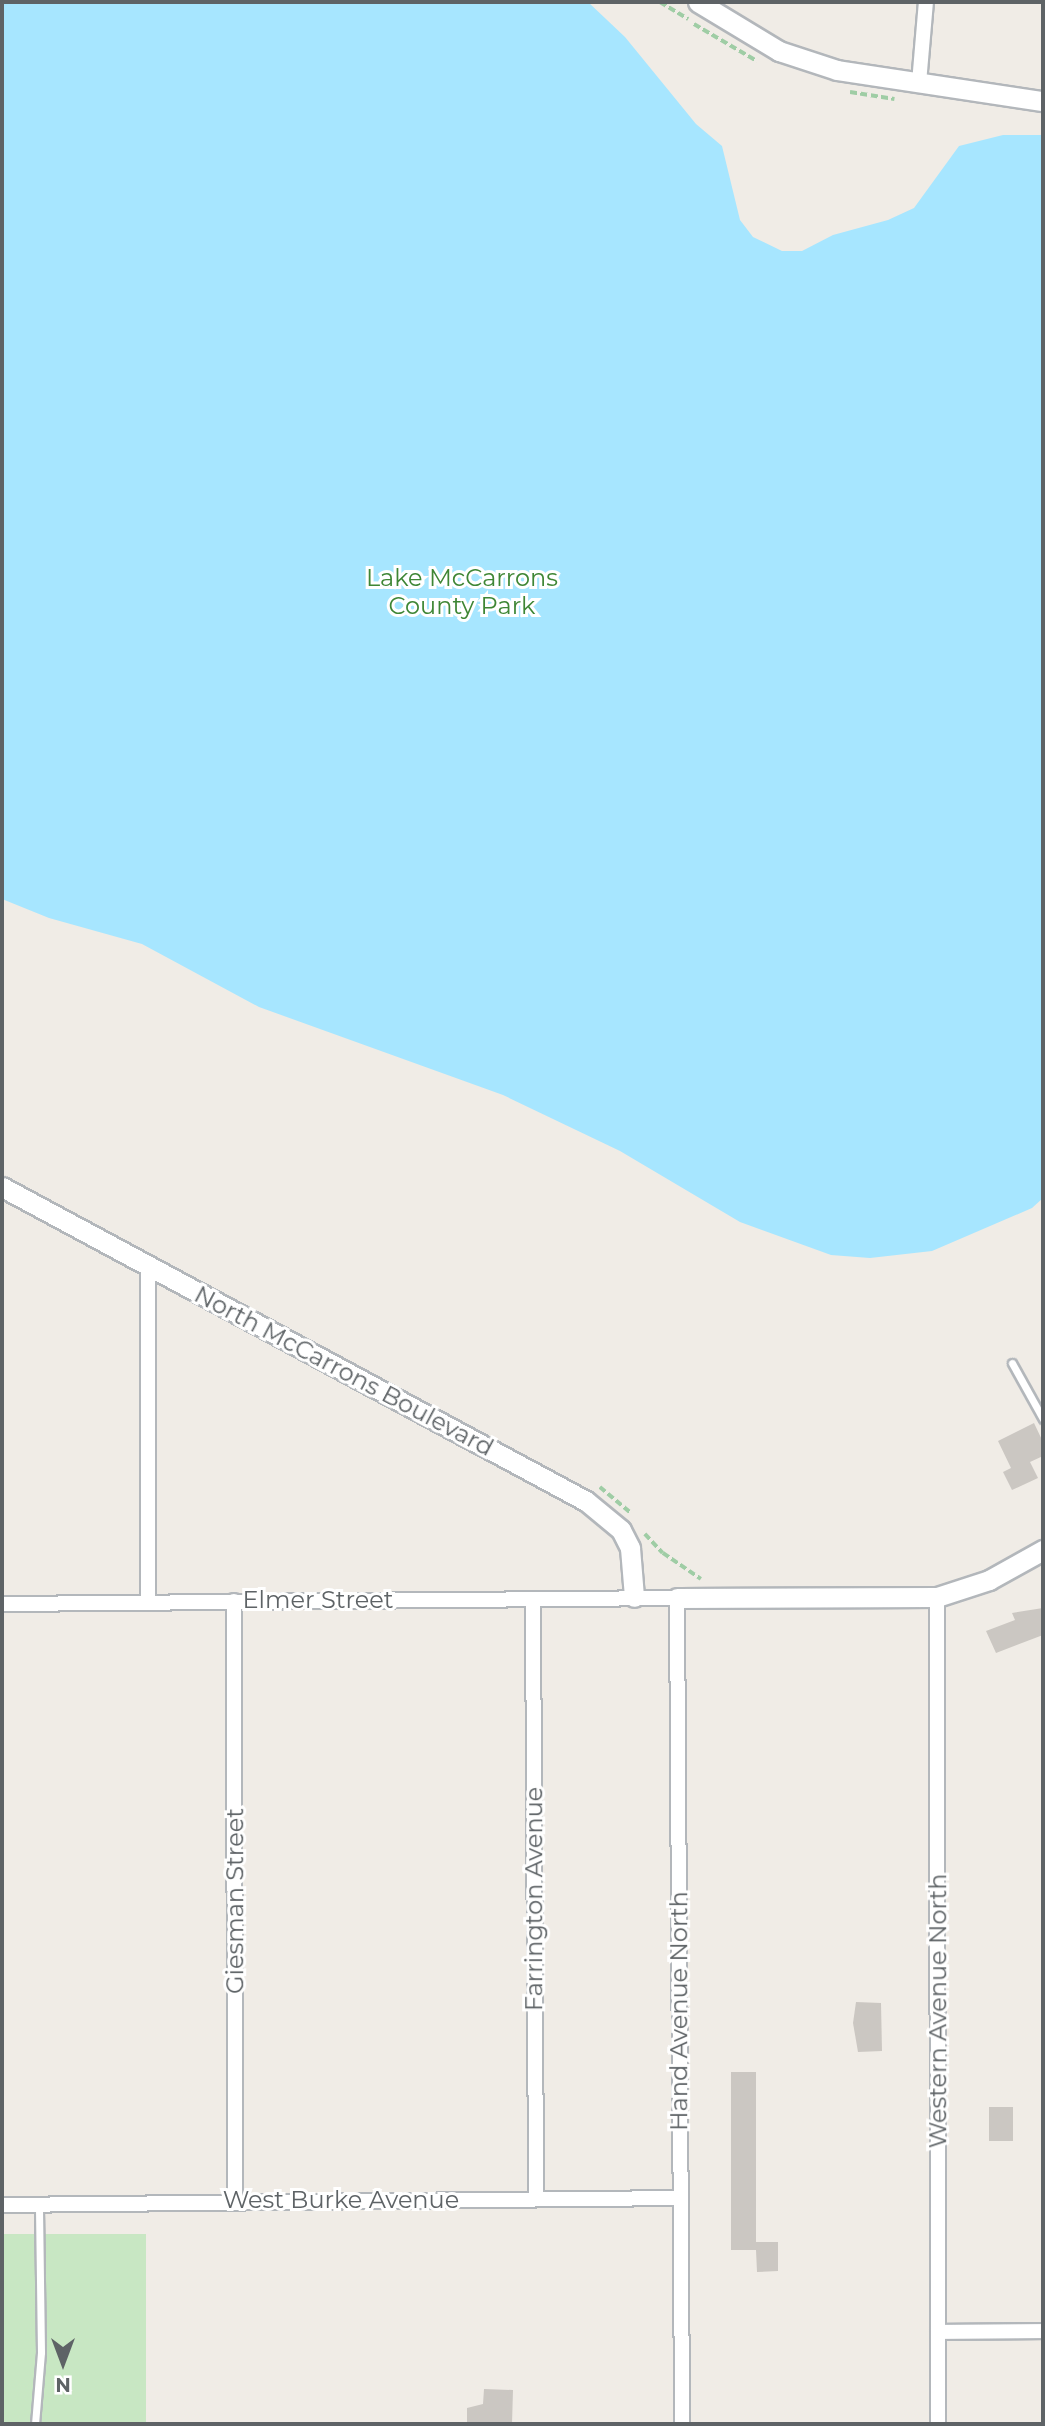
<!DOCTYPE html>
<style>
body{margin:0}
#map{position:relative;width:1045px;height:2426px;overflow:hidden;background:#f0ece6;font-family:Montserrat,sans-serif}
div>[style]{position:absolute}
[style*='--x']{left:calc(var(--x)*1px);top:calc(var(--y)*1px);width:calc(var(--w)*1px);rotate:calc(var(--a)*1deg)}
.green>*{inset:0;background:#c8e7c3;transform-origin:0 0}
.water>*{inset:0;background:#a7e6ff}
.building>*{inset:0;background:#cbc7c2;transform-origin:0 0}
.path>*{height:3.5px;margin-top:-1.75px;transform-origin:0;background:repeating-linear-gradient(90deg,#9fcda5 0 7px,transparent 0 10.5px)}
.roads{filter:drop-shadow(2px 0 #b3b7bb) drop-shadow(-2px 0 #b3b7bb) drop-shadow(0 2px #b3b7bb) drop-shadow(0 -2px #b3b7bb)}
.lane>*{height:7px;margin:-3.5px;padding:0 3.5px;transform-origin:3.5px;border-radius:3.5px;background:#fff}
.street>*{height:14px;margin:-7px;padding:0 7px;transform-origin:7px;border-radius:7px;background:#fff}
.secondary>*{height:19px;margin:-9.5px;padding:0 9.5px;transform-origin:9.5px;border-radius:9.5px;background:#fff}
span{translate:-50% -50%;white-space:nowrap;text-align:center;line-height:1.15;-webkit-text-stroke:6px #fff;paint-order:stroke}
.park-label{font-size:24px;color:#3e8635}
.street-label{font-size:24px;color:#5e6366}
.frame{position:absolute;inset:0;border:4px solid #5e6366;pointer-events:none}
.north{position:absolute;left:28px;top:2328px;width:70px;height:70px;-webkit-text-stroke:5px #fff;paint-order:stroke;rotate:180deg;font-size:19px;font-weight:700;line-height:28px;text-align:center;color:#5e6366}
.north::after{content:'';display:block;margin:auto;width:24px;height:32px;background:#5e6366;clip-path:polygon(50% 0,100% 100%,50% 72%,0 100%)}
</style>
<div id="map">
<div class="green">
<div style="left:146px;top:2234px;width:190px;height:144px;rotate:90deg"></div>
</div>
<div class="water">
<div style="clip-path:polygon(2px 2px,588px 2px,625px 37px,696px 124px,722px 146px,740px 220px,753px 237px,782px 251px,802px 251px,833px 235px,888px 220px,914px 208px,959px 146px,1003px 135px,1043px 135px,1043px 1198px,1032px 1208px,932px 1251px,870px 1258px,831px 1255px,740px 1222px,620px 1151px,503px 1095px,259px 1007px,142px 944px,49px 918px,2px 899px)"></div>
</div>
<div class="building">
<div style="clip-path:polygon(1034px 1423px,1043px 1442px,1043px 1456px,1030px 1462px,1038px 1478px,1012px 1490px,1003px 1472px,1011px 1468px,998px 1441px)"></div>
<div style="clip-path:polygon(1043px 1608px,1043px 1635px,996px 1653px,986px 1631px,1015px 1620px,1012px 1613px)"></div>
<div style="clip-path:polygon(856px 2002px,881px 2003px,882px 2051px,858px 2052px,853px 2023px)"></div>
<div style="clip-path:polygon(731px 2072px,756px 2072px,756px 2242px,778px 2242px,778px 2271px,757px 2272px,756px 2250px,731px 2250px)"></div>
<div style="left:989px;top:2107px;width:24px;height:34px"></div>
<div style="clip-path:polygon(484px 2389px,513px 2390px,512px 2424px,467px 2424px,467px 2408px,483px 2404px)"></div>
</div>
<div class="path">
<div style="--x:660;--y:2;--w:33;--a:31"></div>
<div style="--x:694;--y:24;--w:73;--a:30.4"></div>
<div style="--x:850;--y:92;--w:45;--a:9"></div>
<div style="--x:600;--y:1487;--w:40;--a:40"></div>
<div style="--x:645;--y:1534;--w:26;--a:47"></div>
<div style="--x:663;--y:1553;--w:46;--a:34.4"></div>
</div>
<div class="roads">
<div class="lane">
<div style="--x:1012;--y:1363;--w:64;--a:61"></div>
<div style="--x:35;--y:2424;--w:72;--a:-85.2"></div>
<div style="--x:41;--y:2352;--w:147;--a:-90.8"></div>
</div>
<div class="street">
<div style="--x:919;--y:83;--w:81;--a:-85.1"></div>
<div style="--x:937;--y:1597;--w:827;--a:89.93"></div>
<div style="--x:533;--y:1599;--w:600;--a:89.71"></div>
<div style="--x:148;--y:1601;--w:335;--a:-90"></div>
<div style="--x:234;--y:1601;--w:600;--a:89.9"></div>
<div style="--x:2;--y:1604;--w:675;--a:-0.51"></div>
<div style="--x:677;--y:1598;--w:826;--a:89.65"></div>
<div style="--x:2;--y:2205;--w:679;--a:-0.59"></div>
<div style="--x:938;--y:2332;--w:105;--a:-0.5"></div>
</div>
<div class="secondary">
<div style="--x:698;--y:2;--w:95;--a:31.2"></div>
<div style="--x:779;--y:51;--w:61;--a:18.1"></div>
<div style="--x:837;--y:70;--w:208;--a:8.6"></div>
<div style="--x:2;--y:1187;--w:663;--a:28.27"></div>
<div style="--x:586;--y:1501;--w:45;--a:39.6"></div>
<div style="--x:621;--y:1530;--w:20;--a:63"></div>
<div style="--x:630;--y:1548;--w:49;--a:85.3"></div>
<div style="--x:677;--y:1598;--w:260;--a:-0.2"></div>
<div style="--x:937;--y:1597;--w:55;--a:-18.1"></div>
<div style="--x:989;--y:1580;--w:62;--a:-29.1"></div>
</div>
</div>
<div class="park-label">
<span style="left:462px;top:592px">Lake McCarrons<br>County Park</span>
</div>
<div class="street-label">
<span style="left:344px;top:1371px;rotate:28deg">North McCarrons Boulevard</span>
<span style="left:318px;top:1600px">Elmer Street</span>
<span style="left:534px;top:1899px;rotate:-90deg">Farrington Avenue</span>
<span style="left:235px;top:1901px;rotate:-90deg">Giesman Street</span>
<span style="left:679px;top:2011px;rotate:-90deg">Hand Avenue North</span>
<span style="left:938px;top:2011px;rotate:-90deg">Western Avenue North</span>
<span style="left:341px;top:2200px">West Burke Avenue</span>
</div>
<div class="frame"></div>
<div class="north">N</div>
</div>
